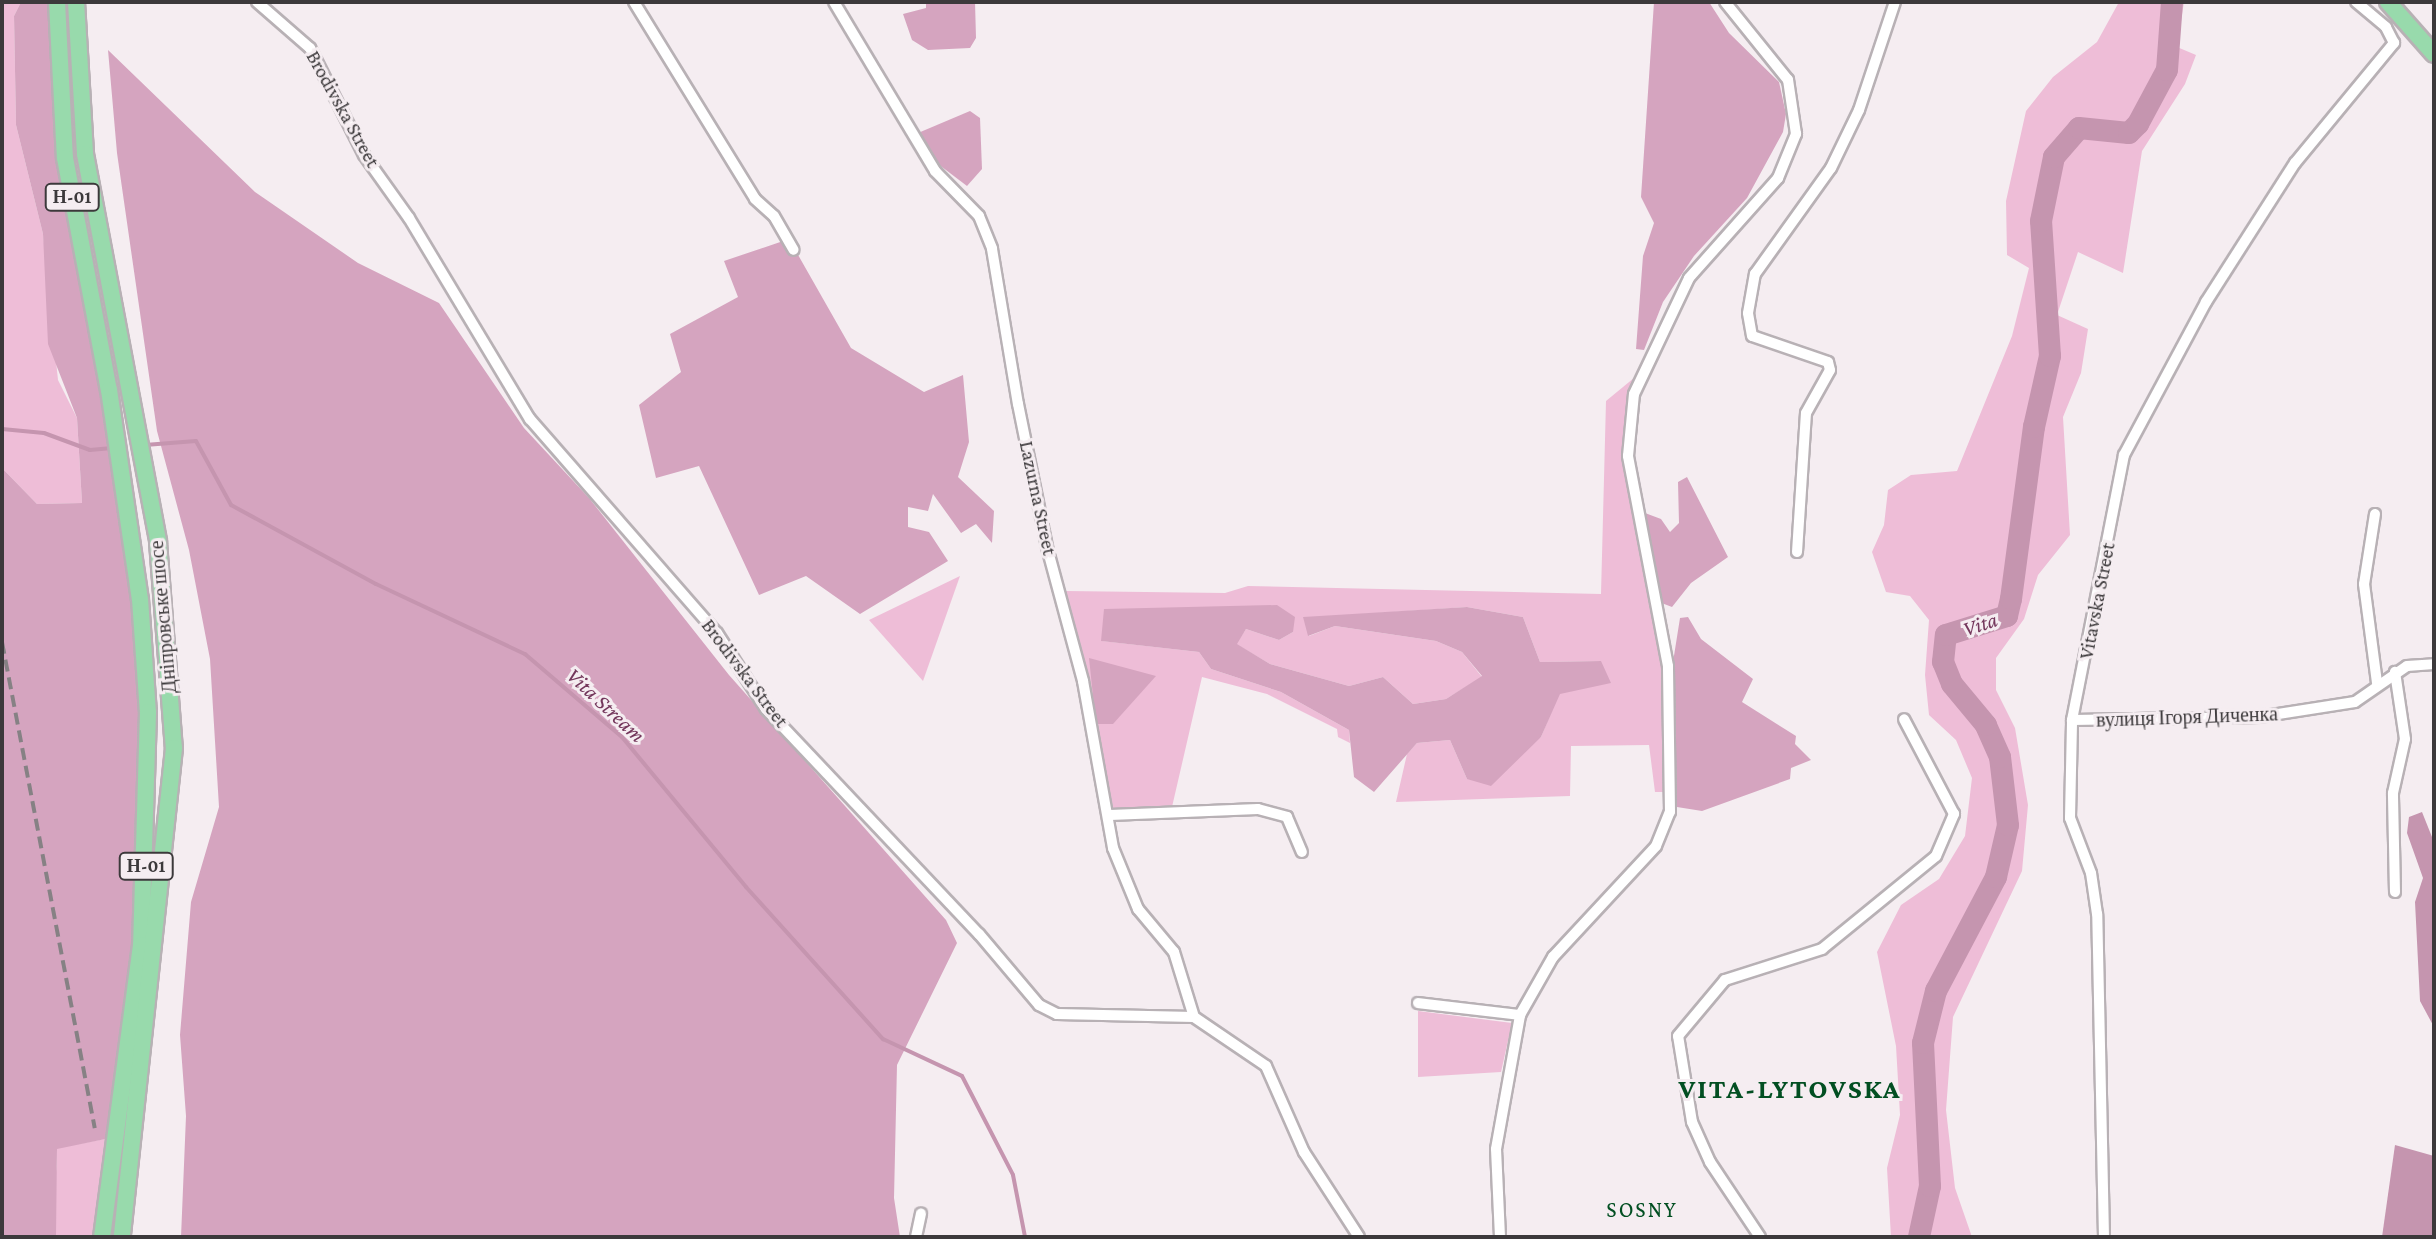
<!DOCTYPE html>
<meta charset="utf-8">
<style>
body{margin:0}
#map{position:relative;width:2436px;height:1239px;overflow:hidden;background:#f5edf1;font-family:"Crimson Pro",serif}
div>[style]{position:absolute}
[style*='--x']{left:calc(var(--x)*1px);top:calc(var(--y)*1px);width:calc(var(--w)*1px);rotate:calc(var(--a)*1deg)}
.green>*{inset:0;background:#eebdd7}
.forest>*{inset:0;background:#d5a4bf}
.water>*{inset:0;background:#c595af}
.stream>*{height:4px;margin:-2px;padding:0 2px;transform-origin:2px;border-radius:2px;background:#c595af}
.river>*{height:22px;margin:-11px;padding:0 11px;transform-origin:11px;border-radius:11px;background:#c595af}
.roads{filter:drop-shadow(2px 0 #b8b1b5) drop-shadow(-2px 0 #b8b1b5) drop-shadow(0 2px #b8b1b5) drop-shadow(0 -2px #b8b1b5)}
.minor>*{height:10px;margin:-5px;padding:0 5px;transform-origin:5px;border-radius:5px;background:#fff}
.primary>*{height:16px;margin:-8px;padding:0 8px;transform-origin:8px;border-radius:8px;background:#98daac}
.rail>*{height:4px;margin-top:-2px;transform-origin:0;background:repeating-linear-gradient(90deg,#868184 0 12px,transparent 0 18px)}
span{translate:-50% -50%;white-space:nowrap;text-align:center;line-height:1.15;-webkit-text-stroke:6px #f5edf1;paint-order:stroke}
.shield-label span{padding:2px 6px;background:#f5edf1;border:2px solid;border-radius:6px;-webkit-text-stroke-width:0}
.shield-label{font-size:18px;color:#3c393b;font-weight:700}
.street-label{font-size:20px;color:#3c393b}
.water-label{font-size:22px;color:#74375c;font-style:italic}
.neighbourhood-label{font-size:22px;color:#024f22;letter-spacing:2px}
.district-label{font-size:28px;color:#024f22;font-weight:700;letter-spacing:2px}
.frame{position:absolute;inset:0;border:4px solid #3c393b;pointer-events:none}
</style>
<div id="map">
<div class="green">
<div style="clip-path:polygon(2px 2px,21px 2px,14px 16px,16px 125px,43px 234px,58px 380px,77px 418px,82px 503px,37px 504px,2px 468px)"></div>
<div style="clip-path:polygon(2119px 2px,2184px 2px,2177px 47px,2196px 55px,2185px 84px,2142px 151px,2123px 273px,2078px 252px,2057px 315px,2088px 329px,2081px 373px,2063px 417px,2070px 535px,2038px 575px,2024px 619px,1996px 658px,1996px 690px,2015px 728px,2028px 805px,2022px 871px,1953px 1017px,1946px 1110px,1955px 1188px,1972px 1237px,1891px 1237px,1887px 1168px,1900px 1115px,1896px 1046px,1877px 952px,1901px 905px,1939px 879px,1965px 836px,1972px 778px,1956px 740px,1929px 715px,1925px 675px,1929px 620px,1910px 596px,1886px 592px,1872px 552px,1884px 525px,1888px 490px,1911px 475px,1957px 471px,2012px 336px,2029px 268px,2007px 255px,2006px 201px,2026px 111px,2053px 77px,2097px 42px)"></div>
<div style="clip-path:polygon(1640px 373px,1628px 403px,1623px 453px,1663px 665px,1665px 792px,1655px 792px,1649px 745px,1571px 746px,1570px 796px,1396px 802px,1407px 754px,1417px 743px,1450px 740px,1467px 779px,1541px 737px,1559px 694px,1600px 661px,1540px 662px,1523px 617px,1467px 607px,1304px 618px,1309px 636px,1335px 626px,1436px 641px,1462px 652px,1482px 677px,1446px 699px,1413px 704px,1383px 677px,1349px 686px,1270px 664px,1236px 644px,1246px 629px,1279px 640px,1293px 632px,1105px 609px,1102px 641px,1199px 652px,1211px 669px,1281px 692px,1349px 730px,1350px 743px,1338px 737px,1337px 729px,1267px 694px,1202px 677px,1172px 807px,1114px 812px,1066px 591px,1225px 593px,1248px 586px,1601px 594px,1606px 401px)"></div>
<div style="clip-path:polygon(960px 576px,923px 681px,869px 620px)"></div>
<div style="clip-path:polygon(2px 862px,57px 1172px,57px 1148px,115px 1137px,102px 1237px,2px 1237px)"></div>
<div style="clip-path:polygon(1418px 1011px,1512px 1023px,1501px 1072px,1418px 1077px)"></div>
</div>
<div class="forest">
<div style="clip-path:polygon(21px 2px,57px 2px,56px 50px,140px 599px,148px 828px,115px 1137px,57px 1149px,56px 1237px,2px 1237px,2px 468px,37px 504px,82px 503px,77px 418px,48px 344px,43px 234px,16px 125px,14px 16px)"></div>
<div style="clip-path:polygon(926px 2px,975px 2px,976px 38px,970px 48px,928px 50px,912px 40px,903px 14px,926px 8px)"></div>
<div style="clip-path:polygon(1654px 2px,1709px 2px,1729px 33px,1779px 82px,1786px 114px,1783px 132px,1747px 198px,1694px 256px,1663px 302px,1644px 350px,1636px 349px,1643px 256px,1654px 223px,1641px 197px)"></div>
<div style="clip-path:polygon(108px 50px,255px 192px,358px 263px,439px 303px,524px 428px,589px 498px,729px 675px,946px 920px,957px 943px,897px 1065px,894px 1198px,900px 1237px,181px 1237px,186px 1116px,180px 1035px,191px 902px,219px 807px,210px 659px,189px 550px,157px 431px,117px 153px)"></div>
<div style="clip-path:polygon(970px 111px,980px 118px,982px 169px,967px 186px,938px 164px,918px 133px)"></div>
<div style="clip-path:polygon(789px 239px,851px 348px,924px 392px,963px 375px,969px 442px,958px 477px,994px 511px,992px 543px,976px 524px,961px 533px,933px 494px,928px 511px,908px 507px,908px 527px,929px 532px,948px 561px,860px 614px,806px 576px,759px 595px,699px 466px,656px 478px,639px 405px,681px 372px,670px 334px,738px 297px,724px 261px)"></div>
<div style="clip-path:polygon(1687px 477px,1728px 557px,1691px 583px,1672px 607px,1659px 602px,1645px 513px,1661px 519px,1670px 532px,1679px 523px,1678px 482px)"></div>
<div style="clip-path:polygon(1277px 605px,1295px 617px,1293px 632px,1279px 640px,1246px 629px,1237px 644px,1270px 664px,1349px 686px,1383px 677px,1413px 704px,1446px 699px,1482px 676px,1462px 652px,1436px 641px,1335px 626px,1308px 636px,1303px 617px,1467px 607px,1523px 617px,1540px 662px,1601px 661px,1611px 683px,1560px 694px,1541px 737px,1491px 786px,1467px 779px,1450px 740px,1417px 743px,1374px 792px,1354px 777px,1349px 730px,1281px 692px,1211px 669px,1199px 652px,1101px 641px,1104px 609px)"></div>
<div style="clip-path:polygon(1688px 617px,1701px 639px,1753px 679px,1742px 702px,1796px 736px,1795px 744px,1811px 760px,1791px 768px,1790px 779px,1702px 811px,1677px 807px,1673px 662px,1680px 618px)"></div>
<div style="clip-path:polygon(1089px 658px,1156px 676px,1113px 724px,1096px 724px)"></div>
</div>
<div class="water">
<div style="clip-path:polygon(2422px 812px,2434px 842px,2434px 1027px,2420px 1001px,2415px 902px,2423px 878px,2407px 833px,2409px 817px)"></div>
<div style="clip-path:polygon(2395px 1145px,2434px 1156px,2434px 1237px,2382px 1237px)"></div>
</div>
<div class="stream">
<div style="--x:2;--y:429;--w:42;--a:5.4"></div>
<div style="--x:44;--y:433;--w:49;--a:20.3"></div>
<div style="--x:90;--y:450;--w:22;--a:-5"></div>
<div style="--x:145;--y:445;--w:51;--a:-4.5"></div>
<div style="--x:196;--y:441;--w:73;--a:61.3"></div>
<div style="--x:231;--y:505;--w:165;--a:28.6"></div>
<div style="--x:376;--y:584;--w:165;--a:25.2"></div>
<div style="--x:525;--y:654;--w:128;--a:40.6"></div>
<div style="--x:622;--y:737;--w:195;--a:50.4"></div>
<div style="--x:746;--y:887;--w:205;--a:48"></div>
<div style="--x:883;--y:1039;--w:87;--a:25.1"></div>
<div style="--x:962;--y:1076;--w:111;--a:62.7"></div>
<div style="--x:1013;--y:1175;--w:63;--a:79"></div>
</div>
<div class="river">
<div style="--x:1919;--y:1237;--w:52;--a:-77.8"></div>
<div style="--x:1930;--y:1186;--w:143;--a:-92.8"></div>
<div style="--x:1923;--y:1043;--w:54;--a:-76"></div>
<div style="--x:1936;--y:991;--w:129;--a:-62.2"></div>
<div style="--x:1996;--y:877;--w:53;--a:-77"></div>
<div style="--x:2008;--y:825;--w:68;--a:-96.7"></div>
<div style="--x:2000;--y:757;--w:35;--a:-114"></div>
<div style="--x:1986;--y:725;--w:53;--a:-129.7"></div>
<div style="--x:1952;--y:684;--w:24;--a:-112"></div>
<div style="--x:1943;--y:662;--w:27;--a:-84"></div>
<div style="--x:1946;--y:635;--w:64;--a:-17.3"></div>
<div style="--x:2007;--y:616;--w:17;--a:-77"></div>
<div style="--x:2011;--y:599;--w:174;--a:-82.4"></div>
<div style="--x:2034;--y:427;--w:73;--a:-77.3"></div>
<div style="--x:2050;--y:356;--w:135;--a:-93.8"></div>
<div style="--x:2041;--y:221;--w:65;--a:-78.5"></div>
<div style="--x:2054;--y:157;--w:38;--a:-49"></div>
<div style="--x:2079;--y:128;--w:50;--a:5.7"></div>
<div style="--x:2129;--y:133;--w:13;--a:-45"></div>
<div style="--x:2138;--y:124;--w:61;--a:-61.8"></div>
<div style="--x:2167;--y:70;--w:68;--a:-85.8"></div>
</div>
<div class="roads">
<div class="minor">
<div style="--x:257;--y:2;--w:70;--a:41"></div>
<div style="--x:310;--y:48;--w:120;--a:63.2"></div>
<div style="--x:364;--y:155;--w:77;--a:54.5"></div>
<div style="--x:409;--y:218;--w:235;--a:59"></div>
<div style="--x:530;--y:419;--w:284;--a:48.9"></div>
<div style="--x:717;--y:633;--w:90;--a:57.2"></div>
<div style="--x:766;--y:709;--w:310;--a:46.6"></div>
<div style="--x:979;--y:934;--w:93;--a:49.8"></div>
<div style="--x:1039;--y:1005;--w:20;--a:27"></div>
<div style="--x:1057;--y:1014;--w:137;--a:1.3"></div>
<div style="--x:1194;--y:1017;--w:87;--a:34.2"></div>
<div style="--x:1266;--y:1066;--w:94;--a:66.2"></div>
<div style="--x:1304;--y:1152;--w:101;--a:57.1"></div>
<div style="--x:634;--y:2;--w:231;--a:58.4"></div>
<div style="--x:755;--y:199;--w:25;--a:42"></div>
<div style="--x:774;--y:216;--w:39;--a:60"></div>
<div style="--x:834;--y:2;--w:197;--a:59.1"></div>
<div style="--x:935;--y:171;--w:63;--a:45.6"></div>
<div style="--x:979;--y:216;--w:35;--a:68"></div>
<div style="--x:992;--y:249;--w:157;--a:80.5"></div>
<div style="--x:1018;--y:404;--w:150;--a:78.5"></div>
<div style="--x:1048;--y:551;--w:135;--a:74.9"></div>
<div style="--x:1083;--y:681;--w:170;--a:79.8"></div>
<div style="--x:1113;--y:848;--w:66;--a:67.7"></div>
<div style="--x:1138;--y:909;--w:56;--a:50.1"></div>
<div style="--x:1174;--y:952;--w:68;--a:72.9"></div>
<div style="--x:2375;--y:514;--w:71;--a:98.9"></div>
<div style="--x:2364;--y:584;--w:100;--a:82.5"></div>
<div style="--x:1797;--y:552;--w:139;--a:-86.3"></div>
<div style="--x:1806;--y:413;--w:49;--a:-60.8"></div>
<div style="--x:1830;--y:370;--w:8;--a:-104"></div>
<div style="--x:1828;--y:362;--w:80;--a:-161.1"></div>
<div style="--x:1752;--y:336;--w:23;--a:-100"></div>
<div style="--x:1748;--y:313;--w:40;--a:-80"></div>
<div style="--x:1755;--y:274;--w:130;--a:-54.4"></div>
<div style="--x:1831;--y:168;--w:64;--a:-64.2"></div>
<div style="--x:1859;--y:110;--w:114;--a:-71.6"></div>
<div style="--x:2072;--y:720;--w:187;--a:-0.9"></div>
<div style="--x:2259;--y:717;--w:97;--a:-8.9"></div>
<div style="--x:2355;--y:702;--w:63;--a:-34.7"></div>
<div style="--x:2407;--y:666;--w:27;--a:-4"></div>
<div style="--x:1110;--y:815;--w:148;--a:-2.3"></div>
<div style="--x:1258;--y:809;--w:30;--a:15"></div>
<div style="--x:1287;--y:817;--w:38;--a:67"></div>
<div style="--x:2395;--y:892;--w:99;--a:-91.2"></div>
<div style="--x:2393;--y:793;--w:55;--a:-77.5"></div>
<div style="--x:2405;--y:739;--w:68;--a:-98.5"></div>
<div style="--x:1418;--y:1003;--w:103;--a:6.7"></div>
<div style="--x:916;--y:1237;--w:24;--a:-78"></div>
<div style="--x:1500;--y:1237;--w:88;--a:-92.6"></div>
<div style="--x:1496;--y:1149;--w:136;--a:-79.8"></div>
<div style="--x:1520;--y:1015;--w:67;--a:-60.4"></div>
<div style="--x:1553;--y:957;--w:151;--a:-47.1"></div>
<div style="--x:1656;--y:846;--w:37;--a:-68"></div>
<div style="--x:1670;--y:812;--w:146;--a:-90.8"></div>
<div style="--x:1668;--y:666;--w:214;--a:-100.8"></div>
<div style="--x:1628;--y:456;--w:62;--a:-84.5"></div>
<div style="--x:1634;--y:394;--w:128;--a:-64.6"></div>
<div style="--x:1689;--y:278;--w:134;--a:-48.3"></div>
<div style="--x:1778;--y:178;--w:48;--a:-67.8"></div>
<div style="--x:1796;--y:134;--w:55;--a:-98.4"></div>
<div style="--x:1788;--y:80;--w:100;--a:-128.9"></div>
<div style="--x:1760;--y:1237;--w:90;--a:-123.7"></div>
<div style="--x:1710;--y:1162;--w:44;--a:-114.2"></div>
<div style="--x:1692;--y:1122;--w:87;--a:-99.2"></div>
<div style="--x:1678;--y:1036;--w:73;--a:-50"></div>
<div style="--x:1725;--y:980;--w:102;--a:-17.7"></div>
<div style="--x:1822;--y:949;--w:147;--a:-39.2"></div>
<div style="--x:1936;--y:856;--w:46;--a:-66.8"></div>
<div style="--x:1954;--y:814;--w:107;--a:-117.8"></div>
<div style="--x:2104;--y:1237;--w:323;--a:-91.2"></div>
<div style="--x:2097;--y:914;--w:41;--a:-98.3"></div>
<div style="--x:2091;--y:873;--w:59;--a:-110.9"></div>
<div style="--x:2070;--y:818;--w:98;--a:-88.8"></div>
<div style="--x:2072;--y:720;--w:270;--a:-78.9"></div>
<div style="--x:2124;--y:455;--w:174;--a:-61.8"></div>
<div style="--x:2206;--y:302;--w:165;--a:-57.4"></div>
<div style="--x:2295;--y:163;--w:156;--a:-50.5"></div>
<div style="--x:2394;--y:43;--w:18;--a:-117"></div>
<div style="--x:2386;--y:27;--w:39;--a:-140"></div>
</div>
<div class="primary">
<div style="--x:57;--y:2;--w:156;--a:87.1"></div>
<div style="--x:65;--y:158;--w:236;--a:79.3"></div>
<div style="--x:109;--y:390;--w:211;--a:81.6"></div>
<div style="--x:140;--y:599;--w:113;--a:86"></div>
<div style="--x:148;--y:712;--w:233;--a:91.7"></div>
<div style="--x:141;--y:945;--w:295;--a:97.6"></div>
<div style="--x:76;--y:2;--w:152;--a:86.6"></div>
<div style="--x:85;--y:154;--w:395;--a:79.3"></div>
<div style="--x:158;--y:542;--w:207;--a:85.6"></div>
<div style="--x:174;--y:748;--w:492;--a:96.1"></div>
<div style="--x:2388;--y:2;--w:69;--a:48.5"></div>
</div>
</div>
<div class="rail">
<div style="--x:2;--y:642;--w:495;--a:79.2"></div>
</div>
<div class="shield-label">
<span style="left:72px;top:197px">Н-01</span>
<span style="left:146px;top:866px">Н-01</span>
</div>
<div class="street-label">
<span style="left:343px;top:109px;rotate:61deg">Brodivska Street</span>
<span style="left:1038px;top:498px;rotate:78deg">Lazurna Street</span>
<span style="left:2097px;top:601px;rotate:-79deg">Vitavska Street</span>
<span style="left:163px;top:617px;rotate:-95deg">Дніпровське шосе</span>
<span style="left:745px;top:673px;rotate:53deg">Brodivska Street</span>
<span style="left:2187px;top:717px;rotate:-2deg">вулиця Ігоря Диченка</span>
</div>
<div class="water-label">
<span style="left:1980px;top:624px;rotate:-18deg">Vita</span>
<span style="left:606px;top:705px;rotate:43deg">Vita Stream</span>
</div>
<div class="neighbourhood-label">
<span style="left:1642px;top:1210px">SOSNY</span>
</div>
<div class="district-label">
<span style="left:1790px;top:1089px">VITA-LYTOVSKA</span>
</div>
<div class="frame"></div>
</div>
